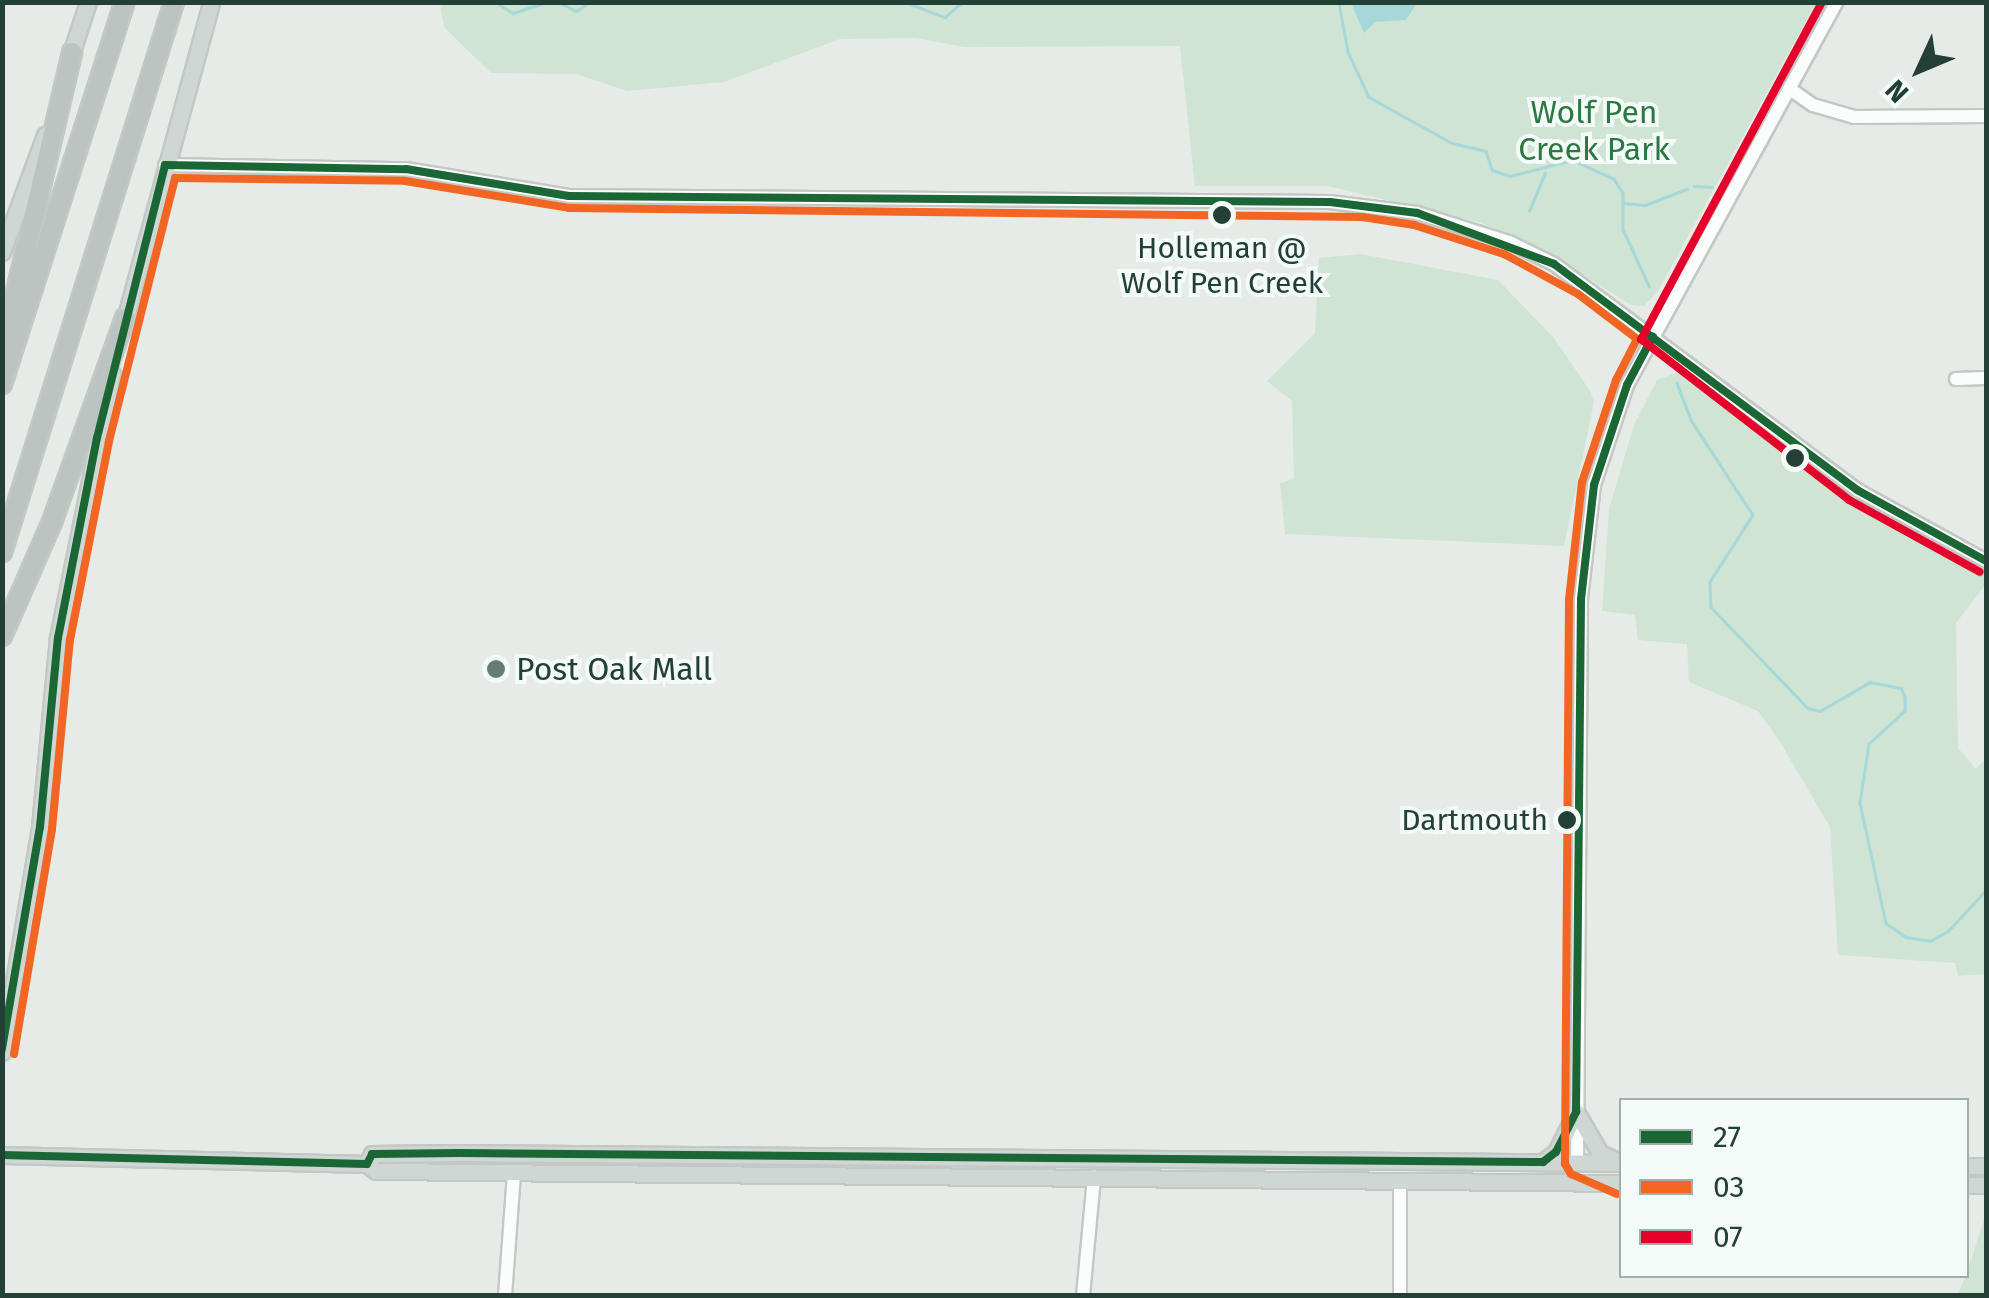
<!DOCTYPE html>
<style>
body{margin:0}
#map{position:relative;width:1989px;height:1298px;overflow:hidden;background:#e6ebe8;font-family:"Fira Sans",sans-serif}
div>[style]{position:absolute}
[style*='--x']{left:calc(var(--x)*1px);top:calc(var(--y)*1px);width:calc(var(--w)*1px);rotate:calc(var(--a)*1deg)}
.green>*{inset:0;background:#cfe4d3}
.water>*{inset:0;background:#a6d8da}
.stream>*{height:2.5px;margin:-1.25px;padding:0 1.25px;transform-origin:1.25px;border-radius:1.25px;background:#a6d8da}
.roads{filter:drop-shadow(2px 0 #c3c8c5) drop-shadow(-2px 0 #c3c8c5) drop-shadow(0 2px #c3c8c5) drop-shadow(0 -2px #c3c8c5)}
.minor>*{height:12px;margin:-6px;padding:0 6px;transform-origin:6px;border-radius:6px;background:#fbfcfc}
.major>*{height:15px;margin:-7.5px;padding:0 7.5px;transform-origin:7.5px;border-radius:7.5px;background:#ced7d4}
.highway>*{height:18px;margin:-9px;padding:0 9px;transform-origin:9px;border-radius:9px;background:#bbc4c1}
.bus-1>*{height:8px;margin:-4px;padding:0 4px;transform-origin:4px;border-radius:4px;background:#1a6634}
.bus-2>*{height:8px;margin:-4px;padding:0 4px;transform-origin:4px;border-radius:4px;background:#f26522}
.bus-3>*{height:8px;margin:-4px;padding:0 4px;transform-origin:4px;border-radius:4px;background:#e4002b}
.dots>*{width:28px;height:28px;translate:-50% -50%;box-sizing:border-box;border:5px solid #f4faf7;border-radius:50%}
span{translate:-50% -50%;white-space:nowrap;text-align:center;line-height:1.15;-webkit-text-stroke:8px #f4faf7;paint-order:stroke}
.bus-label{font-size:30px;color:#224035}
.right{translate:-100% -50%;text-align:right}
.park-label{font-size:32px;color:#2b7842}
.poi-label{font-size:32px;color:#224035}
.left{translate:0 -50%;text-align:left}
.frame{position:absolute;inset:0;border:5px solid #224035;pointer-events:none}
.legend{position:absolute;left:1619px;top:1098px;width:350px;height:180px;box-sizing:border-box;background:#f4faf7;border:2px solid #a0b0a9;margin:0;padding:12px 18px;list-style:none;font-size:30px;color:#224035}
.legend li{display:flex;align-items:center;gap:20px;height:50px}
.legend b{width:50px;border:2px solid #a0b0a9}
.north{position:absolute;left:1869px;top:20px;width:100px;height:100px;-webkit-text-stroke:8px #f4faf7;paint-order:stroke;rotate:226deg;font-size:28px;font-weight:700;line-height:40px;text-align:center;color:#224035}
.north::after{content:'';display:block;margin:auto;width:35px;height:45px;background:#224035;clip-path:polygon(50% 0,100% 100%,50% 72%,0 100%)}
</style>
<div id="map">
<div class="green">
<div style="clip-path:polygon(440px 3px,1816px 3px,1658px 291px,1644px 306px,1631px 305px,1540px 247px,1479px 222px,1328px 186px,1195px 186px,1180px 46px,964px 47px,916px 38px,840px 39px,724px 82px,627px 91px,576px 74px,491px 73px,444px 27px)"></div>
<div style="clip-path:polygon(1361px 254px,1498px 280px,1554px 338px,1590px 391px,1594px 402px,1564px 546px,1285px 534px,1280px 483px,1294px 479px,1292px 401px,1267px 381px,1315px 333px,1319px 258px)"></div>
<div style="clip-path:polygon(1679px 372px,1887px 518px,1986px 571px,1986px 584px,1956px 623px,1958px 748px,1976px 769px,1986px 758px,1986px 974px,1958px 976px,1955px 963px,1838px 955px,1830px 827px,1780px 742px,1758px 711px,1689px 682px,1687px 644px,1638px 640px,1635px 615px,1602px 611px,1609px 509px,1634px 425px,1657px 380px)"></div>
<div style="clip-path:polygon(1986px 1213px,1986px 1295px,1957px 1295px,1966px 1276px)"></div>
</div>
<div class="water">
<div style="clip-path:polygon(1351px 3px,1351px 2px,1417px 3px,1406px 20px,1375px 22px,1364px 33px)"></div>
</div>
<div class="stream">
<div style="--x:496;--y:2;--w:20;--a:33"></div>
<div style="--x:513;--y:13;--w:35;--a:-18"></div>
<div style="--x:559;--y:2;--w:19;--a:28"></div>
<div style="--x:576;--y:11;--w:17;--a:-33"></div>
<div style="--x:905;--y:2;--w:43;--a:20.6"></div>
<div style="--x:945;--y:17;--w:23;--a:-41"></div>
<div style="--x:1339;--y:2;--w:51;--a:79.8"></div>
<div style="--x:1348;--y:52;--w:50;--a:65"></div>
<div style="--x:1369;--y:97;--w:95;--a:29"></div>
<div style="--x:1452;--y:143;--w:35;--a:13"></div>
<div style="--x:1486;--y:151;--w:20;--a:72"></div>
<div style="--x:1492;--y:170;--w:19;--a:18"></div>
<div style="--x:1510;--y:176;--w:65;--a:-14.3"></div>
<div style="--x:1573;--y:160;--w:45;--a:24.9"></div>
<div style="--x:1614;--y:179;--w:17;--a:57"></div>
<div style="--x:1623;--y:193;--w:36;--a:90"></div>
<div style="--x:1623;--y:229;--w:63;--a:65.5"></div>
<div style="--x:1694;--y:186;--w:18;--a:3"></div>
<div style="--x:1623;--y:203;--w:22;--a:5"></div>
<div style="--x:1645;--y:205;--w:45;--a:-20.9"></div>
<div style="--x:1529;--y:211;--w:41;--a:-67.2"></div>
<div style="--x:1677;--y:383;--w:40;--a:69"></div>
<div style="--x:1691;--y:420;--w:113;--a:56.9"></div>
<div style="--x:1753;--y:515;--w:80;--a:122.7"></div>
<div style="--x:1710;--y:582;--w:25;--a:88"></div>
<div style="--x:1711;--y:607;--w:140;--a:46.2"></div>
<div style="--x:1808;--y:708;--w:12;--a:14"></div>
<div style="--x:1820;--y:711;--w:58;--a:-30.1"></div>
<div style="--x:1870;--y:682;--w:32;--a:11"></div>
<div style="--x:1901;--y:688;--w:10;--a:66"></div>
<div style="--x:1905;--y:697;--w:14;--a:90"></div>
<div style="--x:1905;--y:711;--w:49;--a:137.5"></div>
<div style="--x:1869;--y:744;--w:60;--a:98.7"></div>
<div style="--x:1860;--y:803;--w:123;--a:77.8"></div>
<div style="--x:1886;--y:923;--w:24;--a:35"></div>
<div style="--x:1906;--y:937;--w:24;--a:9"></div>
<div style="--x:1930;--y:941;--w:21;--a:-29"></div>
<div style="--x:1948;--y:931;--w:56;--a:-47.2"></div>
</div>
<div class="roads">
<div class="minor">
<div style="--x:1790;--y:89;--w:28;--a:35"></div>
<div style="--x:1813;--y:105;--w:43;--a:16.3"></div>
<div style="--x:1854;--y:117;--w:132;--a:-0.4"></div>
<div style="--x:165;--y:165;--w:241;--a:1"></div>
<div style="--x:406;--y:169;--w:165;--a:9.4"></div>
<div style="--x:569;--y:196;--w:761;--a:0.45"></div>
<div style="--x:1330;--y:202;--w:88;--a:7.2"></div>
<div style="--x:1417;--y:213;--w:96;--a:17.5"></div>
<div style="--x:1509;--y:242;--w:50;--a:26.1"></div>
<div style="--x:1554;--y:264;--w:378;--a:36.7"></div>
<div style="--x:1857;--y:490;--w:147;--a:28.8"></div>
<div style="--x:1956;--y:379;--w:30;--a:-2"></div>
<div style="--x:1577;--y:1163;--w:564;--a:-89.59"></div>
<div style="--x:1581;--y:599;--w:115;--a:-83.5"></div>
<div style="--x:1594;--y:485;--w:105;--a:-71.7"></div>
<div style="--x:1627;--y:385;--w:437;--a:-61.3"></div>
<div style="--x:505;--y:1296;--w:123;--a:-85.8"></div>
<div style="--x:1083;--y:1296;--w:120;--a:-84.7"></div>
<div style="--x:1400;--y:1296;--w:115;--a:-90"></div>
</div>
<div class="major">
<div style="--x:69;--y:60;--w:61;--a:-71.9"></div>
<div style="--x:2;--y:252;--w:125;--a:-69.8"></div>
<div style="--x:123;--y:327;--w:337;--a:-74.8"></div>
<div style="--x:2;--y:1052;--w:228;--a:-80.4"></div>
<div style="--x:40;--y:827;--w:190;--a:-84.6"></div>
<div style="--x:58;--y:638;--w:270;--a:-78.5"></div>
<div style="--x:2;--y:1155;--w:365;--a:1.4"></div>
<div style="--x:367;--y:1164;--w:11;--a:38"></div>
<div style="--x:376;--y:1171;--w:1246;--a:0.55"></div>
<div style="--x:1543;--y:1162;--w:16;--a:-38"></div>
<div style="--x:1556;--y:1152;--w:45;--a:-63.4"></div>
<div style="--x:1576;--y:1112;--w:48;--a:59.7"></div>
<div style="--x:1600;--y:1153;--w:20;--a:24"></div>
<div style="--x:367;--y:1164;--w:11;--a:-63"></div>
<div style="--x:372;--y:1154;--w:88;--a:-0.7"></div>
<div style="--x:460;--y:1153;--w:1162;--a:0.49"></div>
<div style="--x:1966;--y:1166;--w:20;--a:0"></div>
<div style="--x:1966;--y:1185;--w:20;--a:0"></div>
</div>
<div class="highway">
<div style="--x:4;--y:343;--w:299;--a:-76.8"></div>
<div style="--x:2;--y:384;--w:401;--a:-72.2"></div>
<div style="--x:2;--y:552;--w:576;--a:-72.63"></div>
<div style="--x:2;--y:636;--w:124;--a:-66.3"></div>
<div style="--x:52;--y:522;--w:217;--a:-70.3"></div>
</div>
</div>
<div class="bus-1">
<div style="--x:2;--y:1049;--w:225;--a:-80.3"></div>
<div style="--x:40;--y:827;--w:190;--a:-84.6"></div>
<div style="--x:58;--y:638;--w:204;--a:-79"></div>
<div style="--x:97;--y:438;--w:281;--a:-76"></div>
<div style="--x:165;--y:165;--w:241;--a:1"></div>
<div style="--x:406;--y:169;--w:165;--a:9.4"></div>
<div style="--x:569;--y:196;--w:761;--a:0.45"></div>
<div style="--x:1330;--y:202;--w:88;--a:7.2"></div>
<div style="--x:1417;--y:213;--w:146;--a:20.4"></div>
<div style="--x:1554;--y:264;--w:378;--a:36.7"></div>
<div style="--x:1857;--y:490;--w:147;--a:28.8"></div>
<div style="--x:2;--y:1155;--w:365;--a:1.4"></div>
<div style="--x:367;--y:1164;--w:11;--a:-63"></div>
<div style="--x:372;--y:1154;--w:88;--a:-0.7"></div>
<div style="--x:460;--y:1153;--w:1083;--a:0.48"></div>
<div style="--x:1543;--y:1162;--w:16;--a:-38"></div>
<div style="--x:1556;--y:1152;--w:45;--a:-63.4"></div>
<div style="--x:1576;--y:1112;--w:513;--a:-89.44"></div>
<div style="--x:1581;--y:599;--w:115;--a:-83.5"></div>
<div style="--x:1594;--y:485;--w:105;--a:-71.7"></div>
<div style="--x:1627;--y:385;--w:55;--a:-62"></div>
</div>
<div class="bus-2">
<div style="--x:14;--y:1054;--w:228;--a:-80.4"></div>
<div style="--x:52;--y:829;--w:190;--a:-84.6"></div>
<div style="--x:70;--y:640;--w:203;--a:-78.9"></div>
<div style="--x:109;--y:441;--w:271;--a:-75.9"></div>
<div style="--x:175;--y:178;--w:230;--a:0.7"></div>
<div style="--x:405;--y:181;--w:166;--a:9.3"></div>
<div style="--x:569;--y:208;--w:793;--a:0.65"></div>
<div style="--x:1362;--y:217;--w:53;--a:8.7"></div>
<div style="--x:1414;--y:225;--w:95;--a:17.9"></div>
<div style="--x:1504;--y:254;--w:84;--a:28.4"></div>
<div style="--x:1578;--y:294;--w:74;--a:37.3"></div>
<div style="--x:1637;--y:339;--w:46;--a:117.1"></div>
<div style="--x:1616;--y:380;--w:108;--a:108.4"></div>
<div style="--x:1582;--y:482;--w:118;--a:96.3"></div>
<div style="--x:1569;--y:599;--w:565;--a:90.41"></div>
<div style="--x:1565;--y:1164;--w:12;--a:59"></div>
<div style="--x:1571;--y:1174;--w:50;--a:23.5"></div>
</div>
<div class="bus-3">
<div style="--x:1822;--y:2;--w:383;--a:118.2"></div>
<div style="--x:1641;--y:339;--w:263;--a:37.7"></div>
<div style="--x:1849;--y:500;--w:149;--a:28.8"></div>
</div>
<div class="dots">
<div style="left:1222px;top:215px;background:#224035"></div>
<div style="left:1795px;top:458px;background:#224035"></div>
<div style="left:496px;top:669px;background:#677c74"></div>
<div style="left:1567px;top:820px;background:#224035"></div>
</div>
<div class="bus-label">
<span style="left:1222px;top:265px">Holleman @<br>Wolf Pen Creek</span>
<span class="right" style="left:1548px;top:820px">Dartmouth</span>
</div>
<div class="park-label">
<span style="left:1594px;top:131px">Wolf Pen<br>Creek Park</span>
</div>
<div class="poi-label">
<span class="left" style="left:516px;top:669px">Post Oak Mall</span>
</div>
<div class="frame"></div>
<ul class="legend">
<li><b style="height:12px;background:#1a6634"></b>27</li>
<li><b style="height:12px;background:#f26522"></b>03</li>
<li><b style="height:12px;background:#e4002b"></b>07</li>
</ul>
<div class="north">N</div>
</div>
